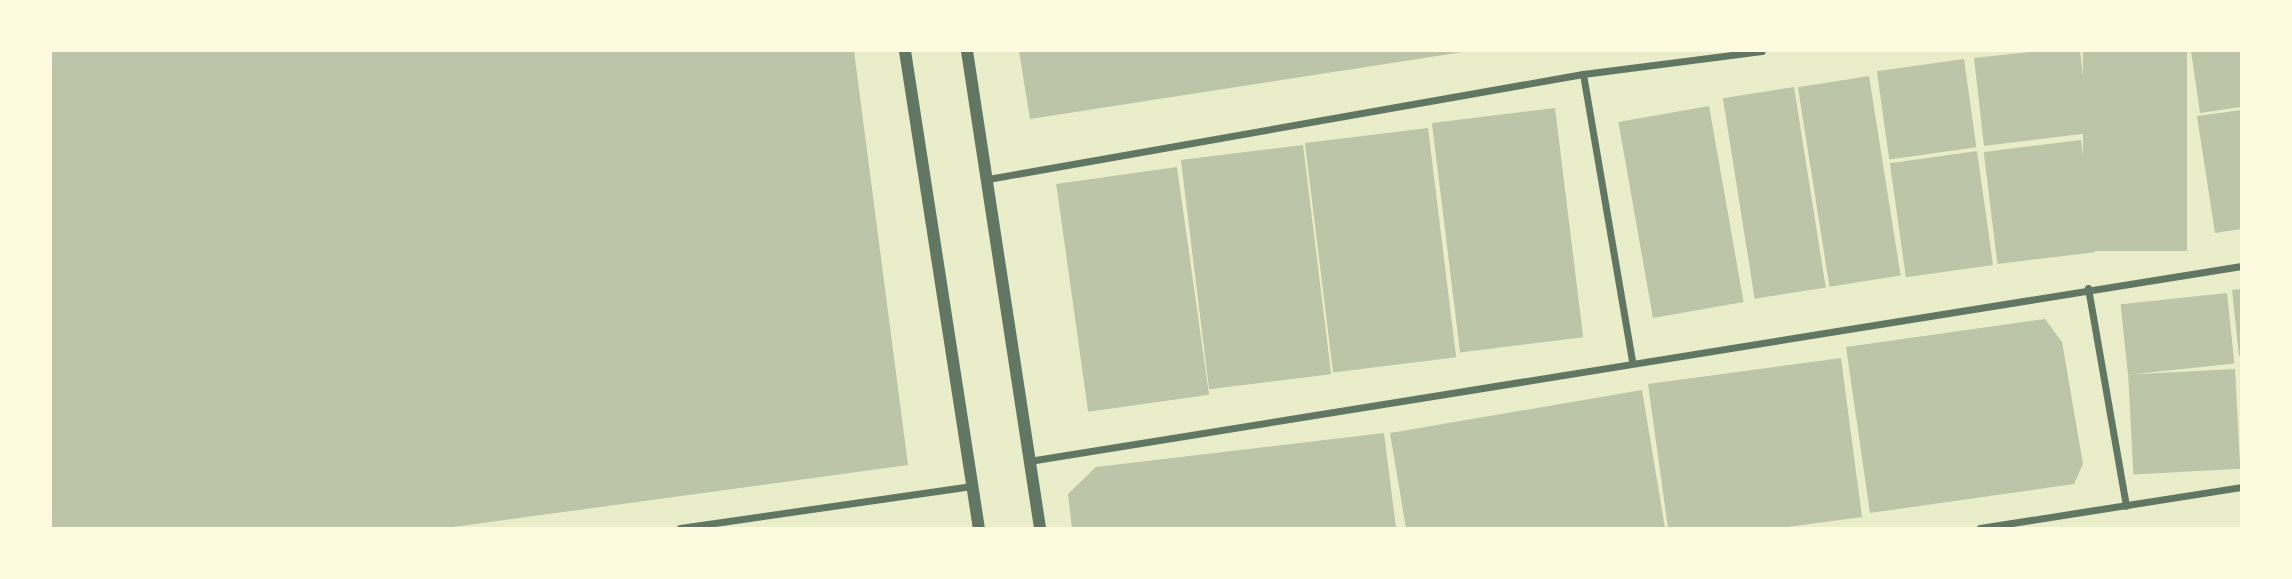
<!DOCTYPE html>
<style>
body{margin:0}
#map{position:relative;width:2292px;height:579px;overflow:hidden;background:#e9edc9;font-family:"Fira Sans",sans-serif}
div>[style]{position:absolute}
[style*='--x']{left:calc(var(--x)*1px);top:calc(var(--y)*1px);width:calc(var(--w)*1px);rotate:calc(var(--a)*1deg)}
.building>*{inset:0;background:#bcc5a7;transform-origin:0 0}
.minor>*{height:7px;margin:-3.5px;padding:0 3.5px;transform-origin:3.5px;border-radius:3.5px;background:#617663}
.tertiary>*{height:12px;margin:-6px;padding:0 6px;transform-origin:6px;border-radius:6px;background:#617663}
span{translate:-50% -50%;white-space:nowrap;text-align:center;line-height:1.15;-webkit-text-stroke:6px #fefae0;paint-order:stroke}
.frame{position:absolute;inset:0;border:52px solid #fefae0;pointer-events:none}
</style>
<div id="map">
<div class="building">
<div style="clip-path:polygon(51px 51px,854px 51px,908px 465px,446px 528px,51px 528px)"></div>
<div style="clip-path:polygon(1019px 51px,1463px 51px,1463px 52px,1030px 119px)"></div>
<div style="clip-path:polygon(2038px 51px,2080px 51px,2090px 133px,1984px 146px,1974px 58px)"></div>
<div style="left:2083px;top:51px;width:104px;height:200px"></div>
<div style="clip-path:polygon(2191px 51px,2241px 51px,2241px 107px,2200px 113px)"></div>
<div style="left:1964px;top:59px;width:89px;height:88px;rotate:82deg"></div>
<div style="left:1869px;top:76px;width:202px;height:72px;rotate:81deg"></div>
<div style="left:1794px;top:87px;width:203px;height:72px;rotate:81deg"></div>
<div style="left:1709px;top:106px;width:199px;height:92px;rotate:80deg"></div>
<div style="left:1555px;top:108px;width:231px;height:124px;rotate:83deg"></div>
<div style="clip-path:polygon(2241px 110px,2241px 229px,2215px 233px,2197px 116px)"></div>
<div style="left:1428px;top:128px;width:231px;height:124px;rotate:83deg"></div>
<div style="left:2081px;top:140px;width:113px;height:98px;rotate:83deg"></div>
<div style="left:1303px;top:145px;width:231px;height:123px;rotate:83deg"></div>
<div style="left:1977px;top:151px;width:115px;height:88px;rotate:82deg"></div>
<div style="left:1177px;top:167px;width:230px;height:122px;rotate:82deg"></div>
<div style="clip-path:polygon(2241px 289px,2241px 356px,2239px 356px,2232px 290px)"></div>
<div style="left:2227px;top:293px;width:71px;height:107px;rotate:84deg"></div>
<div style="clip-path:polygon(2045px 319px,2062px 342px,2083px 464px,2074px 484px,1870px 513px,1846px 347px)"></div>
<div style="clip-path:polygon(1841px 358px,1862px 517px,1780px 528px,1668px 528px,1648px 384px)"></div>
<div style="left:2235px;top:369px;width:100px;height:107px;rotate:87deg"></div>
<div style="clip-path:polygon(1642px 390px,1665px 528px,1406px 528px,1390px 433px)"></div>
<div style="clip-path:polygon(1384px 433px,1396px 528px,1072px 528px,1068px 494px,1096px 467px)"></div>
</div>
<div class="minor">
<div style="--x:1583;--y:74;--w:290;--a:80.3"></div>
<div style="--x:988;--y:179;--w:604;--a:-10.01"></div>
<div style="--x:1583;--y:74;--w:180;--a:-7.3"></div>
<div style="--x:2088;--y:288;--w:221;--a:80.1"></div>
<div style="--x:1029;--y:461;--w:1228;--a:-9.14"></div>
<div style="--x:680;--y:528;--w:293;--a:-8.2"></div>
<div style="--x:1980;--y:528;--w:264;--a:-8.9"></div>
</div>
<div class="tertiary">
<div style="--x:905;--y:51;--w:483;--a:81.2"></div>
<div style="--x:967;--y:51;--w:483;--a:81.3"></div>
</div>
<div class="frame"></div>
</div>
